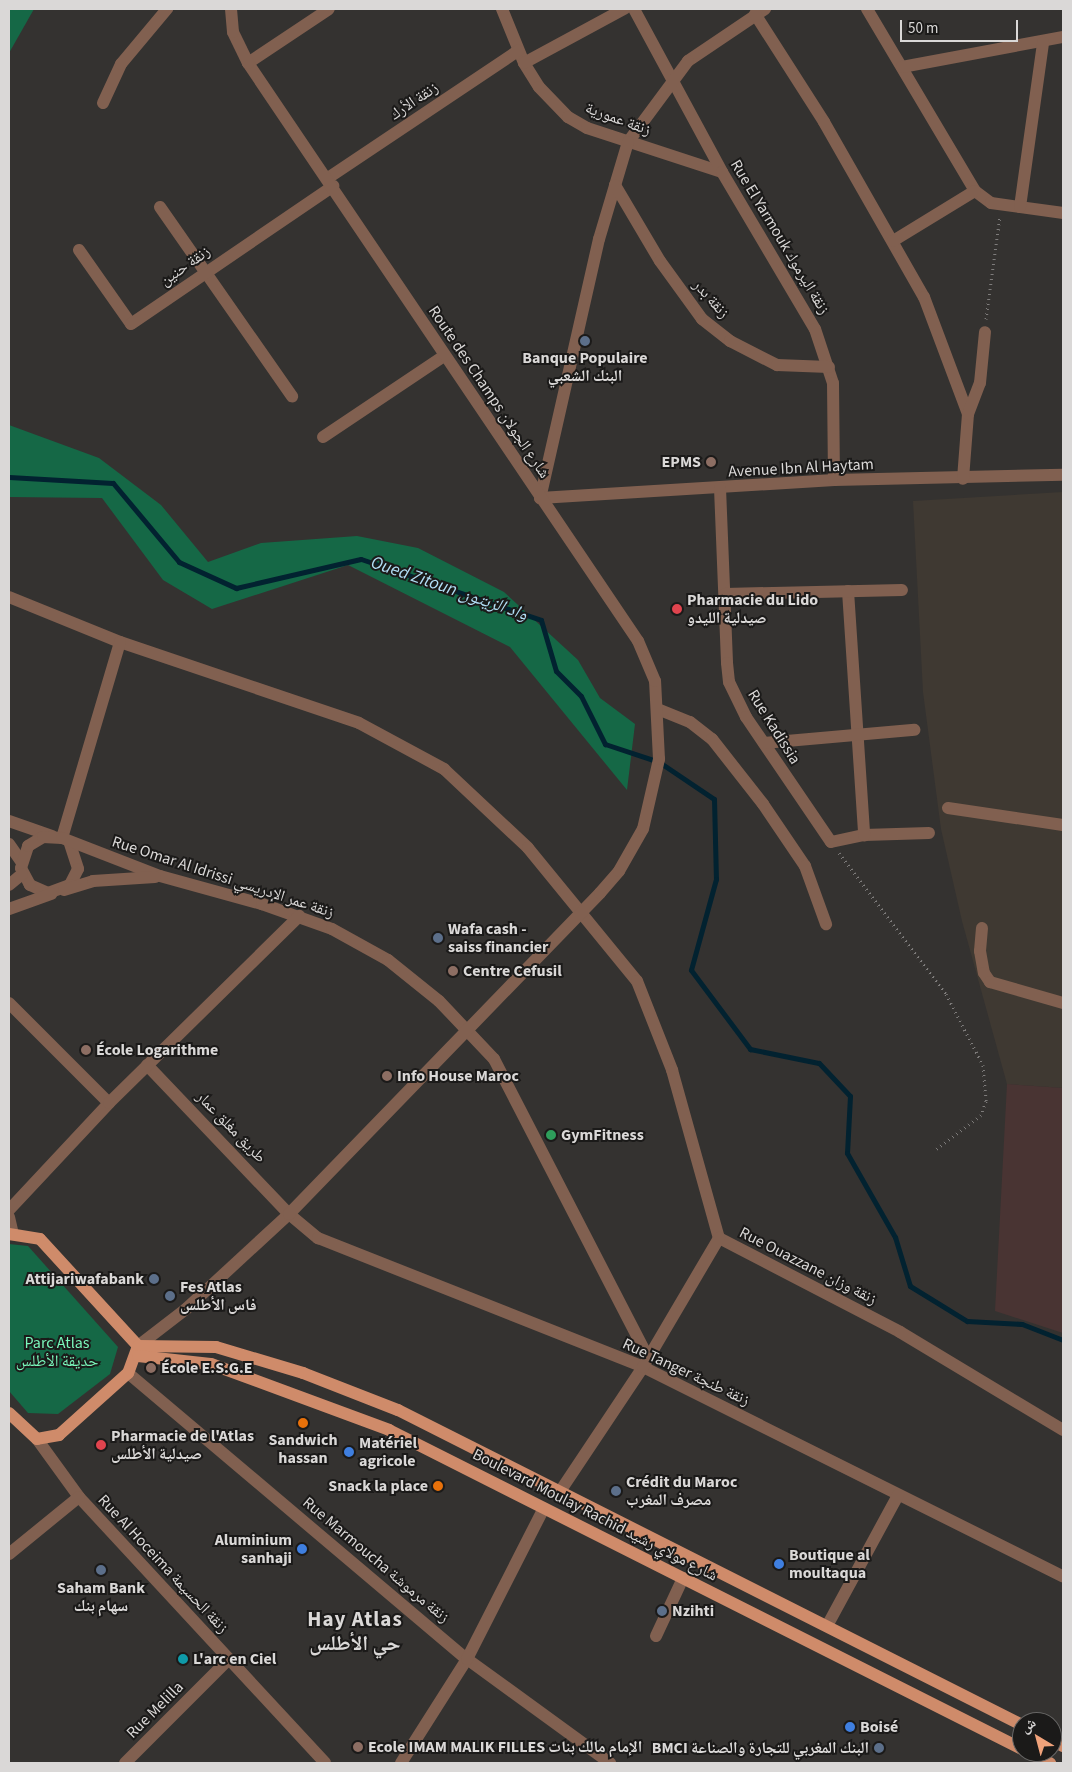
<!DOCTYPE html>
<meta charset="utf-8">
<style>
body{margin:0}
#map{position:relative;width:1072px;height:1772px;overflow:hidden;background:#343230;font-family:"Source Sans 3","Noto Naskh Arabic",sans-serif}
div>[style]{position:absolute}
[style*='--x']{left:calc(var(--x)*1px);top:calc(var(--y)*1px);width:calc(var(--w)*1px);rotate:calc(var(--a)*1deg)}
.built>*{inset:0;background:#3f3932}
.education>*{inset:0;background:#493433}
.green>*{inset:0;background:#156846}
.stream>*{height:5px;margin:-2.5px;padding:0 2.5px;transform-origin:2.5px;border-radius:2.5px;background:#022230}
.path>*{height:3px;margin-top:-1.5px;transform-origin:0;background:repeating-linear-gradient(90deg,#7e7c7b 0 1px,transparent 0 5px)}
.minor>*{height:12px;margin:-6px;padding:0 6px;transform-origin:6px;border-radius:6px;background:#816050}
.major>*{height:12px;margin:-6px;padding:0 6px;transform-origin:6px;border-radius:6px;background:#cf8b6a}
.dots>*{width:14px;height:14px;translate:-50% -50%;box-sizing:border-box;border:2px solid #1b1a19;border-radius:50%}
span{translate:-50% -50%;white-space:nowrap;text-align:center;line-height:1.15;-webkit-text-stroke:4px #1b1a19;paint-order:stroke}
.street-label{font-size:16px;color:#dad8d7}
.poi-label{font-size:16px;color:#dad8d7;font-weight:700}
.right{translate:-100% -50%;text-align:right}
.left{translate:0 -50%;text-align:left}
.park-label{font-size:16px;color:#7af8bc}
.water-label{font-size:18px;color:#b1def5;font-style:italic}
.district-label{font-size:21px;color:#dad8d7;font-weight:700;letter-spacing:1px}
.frame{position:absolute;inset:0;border:10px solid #dad8d7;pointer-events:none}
.north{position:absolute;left:1012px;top:1712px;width:50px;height:50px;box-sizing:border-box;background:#1b1a19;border:1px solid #676665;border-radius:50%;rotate:323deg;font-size:14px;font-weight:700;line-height:20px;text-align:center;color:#dad8d7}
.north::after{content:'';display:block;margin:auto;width:18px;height:22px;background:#f0a27a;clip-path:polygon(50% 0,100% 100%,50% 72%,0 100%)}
.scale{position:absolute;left:900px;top:20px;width:118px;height:22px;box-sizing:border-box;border:2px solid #dad8d7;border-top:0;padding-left:6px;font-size:15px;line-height:18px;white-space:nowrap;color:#dad8d7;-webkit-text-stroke:4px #1b1a19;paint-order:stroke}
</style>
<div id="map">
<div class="built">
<div style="clip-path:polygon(1063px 492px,1063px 1088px,1007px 1084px,962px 921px,941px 829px,923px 692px,913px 501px)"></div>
</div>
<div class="education">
<div style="clip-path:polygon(1007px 1084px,1063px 1088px,1063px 1333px,995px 1311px)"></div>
</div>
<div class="green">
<div style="clip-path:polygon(9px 9px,34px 9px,9px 53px)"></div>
<div style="clip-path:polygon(9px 425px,99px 458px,161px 505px,208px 562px,261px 543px,357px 536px,418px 548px,504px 592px,578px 660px,600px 698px,635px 724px,627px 790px,510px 647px,348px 565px,212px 609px,163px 580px,102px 498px,9px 497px)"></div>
<div style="clip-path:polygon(9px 1244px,28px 1246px,118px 1347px,110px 1374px,58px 1414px,28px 1413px,9px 1391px)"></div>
</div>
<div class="stream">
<div style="--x:9;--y:477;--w:104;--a:3.3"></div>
<div style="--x:113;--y:483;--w:103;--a:50.1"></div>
<div style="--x:179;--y:562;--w:63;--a:24.5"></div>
<div style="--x:236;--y:588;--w:128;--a:-13.1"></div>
<div style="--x:361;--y:559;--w:190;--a:18.7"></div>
<div style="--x:541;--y:620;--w:53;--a:73.6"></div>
<div style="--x:556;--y:671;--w:35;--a:45"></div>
<div style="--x:581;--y:696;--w:54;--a:63.4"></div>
<div style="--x:605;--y:744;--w:57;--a:18.4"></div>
<div style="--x:659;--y:762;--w:66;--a:33.9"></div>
<div style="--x:714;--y:799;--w:80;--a:88.6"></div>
<div style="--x:716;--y:879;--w:94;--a:105.4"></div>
<div style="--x:691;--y:970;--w:99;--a:53.2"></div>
<div style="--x:750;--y:1049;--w:70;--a:11.5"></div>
<div style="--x:819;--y:1063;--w:45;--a:46.8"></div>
<div style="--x:850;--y:1096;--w:57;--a:93"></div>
<div style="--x:847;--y:1153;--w:97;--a:60.3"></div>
<div style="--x:895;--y:1237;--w:51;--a:73"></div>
<div style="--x:910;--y:1286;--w:67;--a:31.6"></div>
<div style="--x:967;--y:1321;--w:55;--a:3.1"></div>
<div style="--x:1022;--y:1324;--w:44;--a:21.3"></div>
</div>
<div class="path">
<div style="--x:986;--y:319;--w:104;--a:-82.3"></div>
<div style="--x:839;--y:853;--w:177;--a:52.8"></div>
<div style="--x:946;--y:994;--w:80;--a:62.5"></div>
<div style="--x:983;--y:1065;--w:36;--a:85"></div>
<div style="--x:986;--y:1101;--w:15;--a:110"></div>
<div style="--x:981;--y:1115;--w:56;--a:142.9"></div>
</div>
<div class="minor">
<div style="--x:502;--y:9;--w:58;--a:67.8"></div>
<div style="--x:524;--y:63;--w:28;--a:58"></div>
<div style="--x:539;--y:87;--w:42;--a:46"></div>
<div style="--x:568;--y:117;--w:22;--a:30"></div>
<div style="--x:587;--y:128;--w:142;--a:18.1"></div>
<div style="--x:634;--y:9;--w:185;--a:61.6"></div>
<div style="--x:722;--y:172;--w:182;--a:59.4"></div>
<div style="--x:815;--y:329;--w:57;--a:71.6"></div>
<div style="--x:833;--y:383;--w:97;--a:89.4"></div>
<div style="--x:765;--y:9;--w:93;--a:146"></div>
<div style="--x:688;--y:61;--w:101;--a:126.5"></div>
<div style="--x:628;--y:142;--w:101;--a:106.6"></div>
<div style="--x:599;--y:239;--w:266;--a:102.8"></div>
<div style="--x:540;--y:498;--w:295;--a:-3.5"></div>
<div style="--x:834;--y:480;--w:229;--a:-1.3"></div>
<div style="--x:867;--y:9;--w:212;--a:59.3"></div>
<div style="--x:975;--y:191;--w:20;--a:37"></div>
<div style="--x:991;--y:203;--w:73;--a:7.9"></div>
<div style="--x:755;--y:14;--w:128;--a:57.4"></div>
<div style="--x:824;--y:122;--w:202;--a:60.3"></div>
<div style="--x:924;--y:297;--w:125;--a:69.4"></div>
<div style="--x:968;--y:414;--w:65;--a:94.4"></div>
<div style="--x:248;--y:63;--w:97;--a:-33.7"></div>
<div style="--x:524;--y:63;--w:114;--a:-28.4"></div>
<div style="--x:902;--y:67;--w:164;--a:-10.6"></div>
<div style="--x:103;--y:103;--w:43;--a:-65.2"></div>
<div style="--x:121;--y:64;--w:72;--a:-50.1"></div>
<div style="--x:328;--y:178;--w:229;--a:-33.8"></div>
<div style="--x:615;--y:185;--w:88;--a:59.4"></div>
<div style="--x:660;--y:261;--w:72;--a:54.1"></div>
<div style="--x:702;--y:319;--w:36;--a:38"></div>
<div style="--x:730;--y:341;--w:53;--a:27.1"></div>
<div style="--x:777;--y:365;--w:52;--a:2.2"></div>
<div style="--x:160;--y:207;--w:231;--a:55.1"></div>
<div style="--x:1020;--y:207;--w:166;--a:-82"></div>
<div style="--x:893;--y:241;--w:96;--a:-31.4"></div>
<div style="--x:79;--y:250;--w:90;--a:54.9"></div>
<div style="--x:131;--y:324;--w:245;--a:-34.3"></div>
<div style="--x:968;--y:414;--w:33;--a:-69"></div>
<div style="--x:980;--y:383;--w:51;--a:-84.4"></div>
<div style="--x:323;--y:437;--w:146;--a:-33.8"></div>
<div style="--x:720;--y:488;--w:175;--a:87.7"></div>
<div style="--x:727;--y:663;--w:19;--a:84"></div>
<div style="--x:729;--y:682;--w:39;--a:64"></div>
<div style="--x:746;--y:717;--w:151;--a:55.8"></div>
<div style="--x:831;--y:842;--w:34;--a:-12"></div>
<div style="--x:864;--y:835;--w:65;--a:-1.8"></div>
<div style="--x:848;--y:591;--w:245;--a:86.2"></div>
<div style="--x:725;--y:594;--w:177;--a:-1.3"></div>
<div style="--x:9;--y:597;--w:120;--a:22.1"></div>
<div style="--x:120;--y:642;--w:252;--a:18.7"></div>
<div style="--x:359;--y:723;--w:97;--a:28.4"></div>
<div style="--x:444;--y:769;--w:115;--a:43.2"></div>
<div style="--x:528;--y:848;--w:172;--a:50.7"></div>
<div style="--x:637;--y:981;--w:96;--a:68.5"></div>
<div style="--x:672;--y:1070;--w:174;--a:74.4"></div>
<div style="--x:719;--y:1238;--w:204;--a:27.4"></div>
<div style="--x:900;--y:1332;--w:190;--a:31"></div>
<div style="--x:660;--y:710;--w:32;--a:22"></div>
<div style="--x:690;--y:722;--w:28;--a:38"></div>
<div style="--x:712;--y:739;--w:83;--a:51.9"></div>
<div style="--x:763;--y:804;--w:75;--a:55.9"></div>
<div style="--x:805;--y:866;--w:62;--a:70.1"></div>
<div style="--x:764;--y:743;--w:151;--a:-5"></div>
<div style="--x:948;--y:808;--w:116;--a:8.4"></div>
<div style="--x:9;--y:821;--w:46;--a:19.2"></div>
<div style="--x:62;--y:838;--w:204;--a:-73.5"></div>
<div style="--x:9;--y:844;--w:21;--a:55"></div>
<div style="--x:70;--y:844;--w:26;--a:72"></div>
<div style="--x:78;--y:869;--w:18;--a:117"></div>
<div style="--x:70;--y:885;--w:23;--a:160"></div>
<div style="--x:48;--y:893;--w:20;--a:-156"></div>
<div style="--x:30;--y:885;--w:19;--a:-118"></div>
<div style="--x:21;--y:868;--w:23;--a:-72"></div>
<div style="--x:28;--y:846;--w:17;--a:-31"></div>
<div style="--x:43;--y:837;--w:19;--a:3"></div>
<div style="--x:62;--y:838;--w:105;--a:21.2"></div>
<div style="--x:160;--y:876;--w:106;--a:15.4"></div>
<div style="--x:262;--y:904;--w:74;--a:19.7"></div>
<div style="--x:332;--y:929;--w:64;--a:29"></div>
<div style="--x:388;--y:960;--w:65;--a:38.8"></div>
<div style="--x:439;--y:1001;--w:80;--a:46.5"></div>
<div style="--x:494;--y:1059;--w:336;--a:62.7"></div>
<div style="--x:9;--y:885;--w:17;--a:-40"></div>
<div style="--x:64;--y:890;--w:30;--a:-17"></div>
<div style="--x:93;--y:881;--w:62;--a:-3.7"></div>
<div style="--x:9;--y:909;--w:45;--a:-19.7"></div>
<div style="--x:982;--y:928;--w:23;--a:95"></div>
<div style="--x:980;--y:951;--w:22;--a:80"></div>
<div style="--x:984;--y:973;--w:11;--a:56"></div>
<div style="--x:990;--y:982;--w:76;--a:16"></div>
<div style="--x:9;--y:1003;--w:141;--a:45"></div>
<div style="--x:147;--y:1065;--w:206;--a:46.4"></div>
<div style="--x:289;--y:1214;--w:38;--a:40"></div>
<div style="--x:318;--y:1238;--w:350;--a:21.6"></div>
<div style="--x:643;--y:1367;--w:469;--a:26.5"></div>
<div style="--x:9;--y:1210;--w:146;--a:-46.9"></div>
<div style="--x:109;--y:1103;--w:267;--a:-44.5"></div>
<div style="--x:9;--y:1217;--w:17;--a:77"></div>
<div style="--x:138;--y:1346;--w:61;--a:-37.6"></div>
<div style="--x:186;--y:1309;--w:140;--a:-42.7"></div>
<div style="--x:289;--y:1214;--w:447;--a:-45.9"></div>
<div style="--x:600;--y:893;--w:29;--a:-49"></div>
<div style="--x:619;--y:871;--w:48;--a:-60.3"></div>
<div style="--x:643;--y:829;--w:72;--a:-77.1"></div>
<div style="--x:659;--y:759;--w:78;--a:-92.9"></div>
<div style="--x:655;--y:681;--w:43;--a:-113"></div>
<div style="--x:638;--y:641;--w:697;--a:-124.01"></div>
<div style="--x:248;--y:63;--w:34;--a:-116"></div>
<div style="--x:233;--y:32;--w:23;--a:-95"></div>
<div style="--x:128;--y:1373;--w:444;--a:40.2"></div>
<div style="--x:467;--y:1659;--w:177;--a:36"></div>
<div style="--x:37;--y:1439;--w:72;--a:54.1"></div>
<div style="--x:79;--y:1497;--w:362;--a:47.2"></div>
<div style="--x:561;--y:1490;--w:148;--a:-56.3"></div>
<div style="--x:643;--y:1367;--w:150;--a:-59.5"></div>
<div style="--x:9;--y:1554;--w:90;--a:-39.2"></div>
<div style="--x:827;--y:1626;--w:149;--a:-61.5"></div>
<div style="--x:656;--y:1636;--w:64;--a:-65"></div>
<div style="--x:125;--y:1763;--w:147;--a:-45"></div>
<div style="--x:401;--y:1763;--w:123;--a:-57.6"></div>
<div style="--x:467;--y:1659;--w:169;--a:-63"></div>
</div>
<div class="major">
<div style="--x:9;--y:1234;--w:31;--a:9"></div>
<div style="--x:40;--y:1239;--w:145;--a:47.5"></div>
<div style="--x:138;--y:1346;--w:29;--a:110"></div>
<div style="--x:128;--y:1373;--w:93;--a:138.1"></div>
<div style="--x:59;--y:1435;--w:22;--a:170"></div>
<div style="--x:37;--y:1439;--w:38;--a:-137"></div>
<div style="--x:138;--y:1346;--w:78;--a:0.7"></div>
<div style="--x:216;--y:1347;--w:91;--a:16.6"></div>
<div style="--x:303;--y:1373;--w:102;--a:21.3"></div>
<div style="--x:398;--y:1410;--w:699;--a:26.78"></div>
<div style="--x:138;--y:1356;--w:73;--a:6.3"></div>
<div style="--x:211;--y:1364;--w:190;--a:20.3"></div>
<div style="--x:389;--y:1430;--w:709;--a:26.75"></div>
<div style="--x:1052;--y:1740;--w:13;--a:29"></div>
<div style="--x:1028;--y:1752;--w:25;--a:27"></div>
</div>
<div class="dots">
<div style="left:585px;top:341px;background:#5c6f8a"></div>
<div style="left:711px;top:462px;background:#8d6e63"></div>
<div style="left:677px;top:609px;background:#e0444e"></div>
<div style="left:438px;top:938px;background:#5c6f8a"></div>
<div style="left:453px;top:971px;background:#8d6e63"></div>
<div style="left:86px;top:1050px;background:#8d6e63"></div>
<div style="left:387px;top:1076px;background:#8d6e63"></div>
<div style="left:551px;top:1135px;background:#2e9e5b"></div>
<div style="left:154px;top:1279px;background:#5c6f8a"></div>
<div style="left:170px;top:1296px;background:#5c6f8a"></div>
<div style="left:151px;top:1368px;background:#8d6e63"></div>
<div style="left:303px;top:1423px;background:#e8710a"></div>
<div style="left:101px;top:1445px;background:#e0444e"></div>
<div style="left:349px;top:1452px;background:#3f7fe0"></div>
<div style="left:438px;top:1486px;background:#e8710a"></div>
<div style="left:616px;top:1491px;background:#5c6f8a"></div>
<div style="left:302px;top:1549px;background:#3f7fe0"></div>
<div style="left:779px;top:1564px;background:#3f7fe0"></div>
<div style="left:101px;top:1570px;background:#5c6f8a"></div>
<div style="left:662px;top:1611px;background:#5c6f8a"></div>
<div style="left:183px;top:1659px;background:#0f9aa8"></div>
<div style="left:850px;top:1727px;background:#3f7fe0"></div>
<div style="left:358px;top:1747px;background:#8d6e63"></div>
<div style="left:879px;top:1748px;background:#5c6f8a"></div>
</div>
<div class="street-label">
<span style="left:414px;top:101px;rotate:-34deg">زنقة الأرك</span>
<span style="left:618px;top:119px;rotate:20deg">زنقة عمورية</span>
<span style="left:780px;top:237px;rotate:59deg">Rue El Yarmouk زنقة اليرموك</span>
<span style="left:185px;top:266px;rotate:-35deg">زنقة حنين</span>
<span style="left:711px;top:299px;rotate:48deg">زنقة بدر</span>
<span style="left:489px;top:392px;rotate:56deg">Route des Champs شارع الجولان</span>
<span style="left:801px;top:468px;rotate:-3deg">Avenue Ibn Al Haytam</span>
<span style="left:774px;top:727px;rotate:58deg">Rue Kadissia</span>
<span style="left:223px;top:877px;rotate:18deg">Rue Omar Al Idrissi زنقة عمر الإدريسي</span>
<span style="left:231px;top:1127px;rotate:46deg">طريق مغلق عمار</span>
<span style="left:808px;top:1266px;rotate:27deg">Rue Ouazzane زنقة وزان</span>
<span style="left:686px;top:1372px;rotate:25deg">Rue Tanger زنقة طنجة</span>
<span style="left:595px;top:1515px;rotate:27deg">Boulevard Moulay Rachid شارع مولاي رشيد</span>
<span style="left:376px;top:1560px;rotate:40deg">Rue Marmoucha زنقة مرموشة</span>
<span style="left:163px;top:1564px;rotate:47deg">Rue Al Hoceima زنقة الحسيمة</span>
<span style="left:155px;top:1710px;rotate:-45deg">Rue Melilla</span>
</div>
<div class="poi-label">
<span style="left:585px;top:367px">Banque Populaire<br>البنك الشعبي</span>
<span class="right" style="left:701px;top:462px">EPMS</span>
<span class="left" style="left:687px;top:609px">Pharmacie du Lido<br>صيدلية الليدو</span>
<span class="left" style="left:448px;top:938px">Wafa cash -<br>saiss financier</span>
<span class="left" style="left:463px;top:971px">Centre Cefusil</span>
<span class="left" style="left:96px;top:1050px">École Logarithme</span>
<span class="left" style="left:397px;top:1076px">Info House Maroc</span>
<span class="left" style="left:561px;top:1135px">GymFitness</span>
<span class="right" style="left:144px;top:1279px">Attijariwafabank</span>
<span class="left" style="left:180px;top:1296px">Fes Atlas<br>فاس الأطلس</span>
<span class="left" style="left:161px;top:1368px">École E.S.G.E</span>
<span class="left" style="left:111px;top:1445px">Pharmacie de l'Atlas<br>صيدلية الأطلس</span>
<span style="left:303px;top:1449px">Sandwich<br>hassan</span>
<span class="left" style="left:359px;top:1452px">Matériel<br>agricole</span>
<span class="left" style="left:626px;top:1491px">Crédit du Maroc<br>مصرف المغرب</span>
<span class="right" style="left:428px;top:1486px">Snack la place</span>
<span class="right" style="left:292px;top:1549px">Aluminium<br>sanhaji</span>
<span class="left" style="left:789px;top:1564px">Boutique al<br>moultaqua</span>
<span style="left:101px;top:1597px">Saham Bank<br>سهام بنك</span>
<span class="left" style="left:672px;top:1611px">Nzihti</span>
<span class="left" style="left:193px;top:1659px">L'arc en Ciel</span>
<span class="left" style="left:860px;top:1727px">Boisé</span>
<span class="left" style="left:368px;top:1747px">Ecole IMAM MALIK FILLES الإمام مالك بنات</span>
<span class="right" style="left:869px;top:1748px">BMCI البنك المغربي للتجارة والصناعة</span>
</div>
<div class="park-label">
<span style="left:57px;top:1352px">Parc Atlas<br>حديقة الأطلس</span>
</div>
<div class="water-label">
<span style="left:449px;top:589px;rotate:19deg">Oued Zitoun واد الزيتون</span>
</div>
<div class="district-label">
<span style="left:355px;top:1631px">Hay Atlas<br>حي الأطلس</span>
</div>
<div class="frame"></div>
<div class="north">ش</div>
<div class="scale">50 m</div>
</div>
